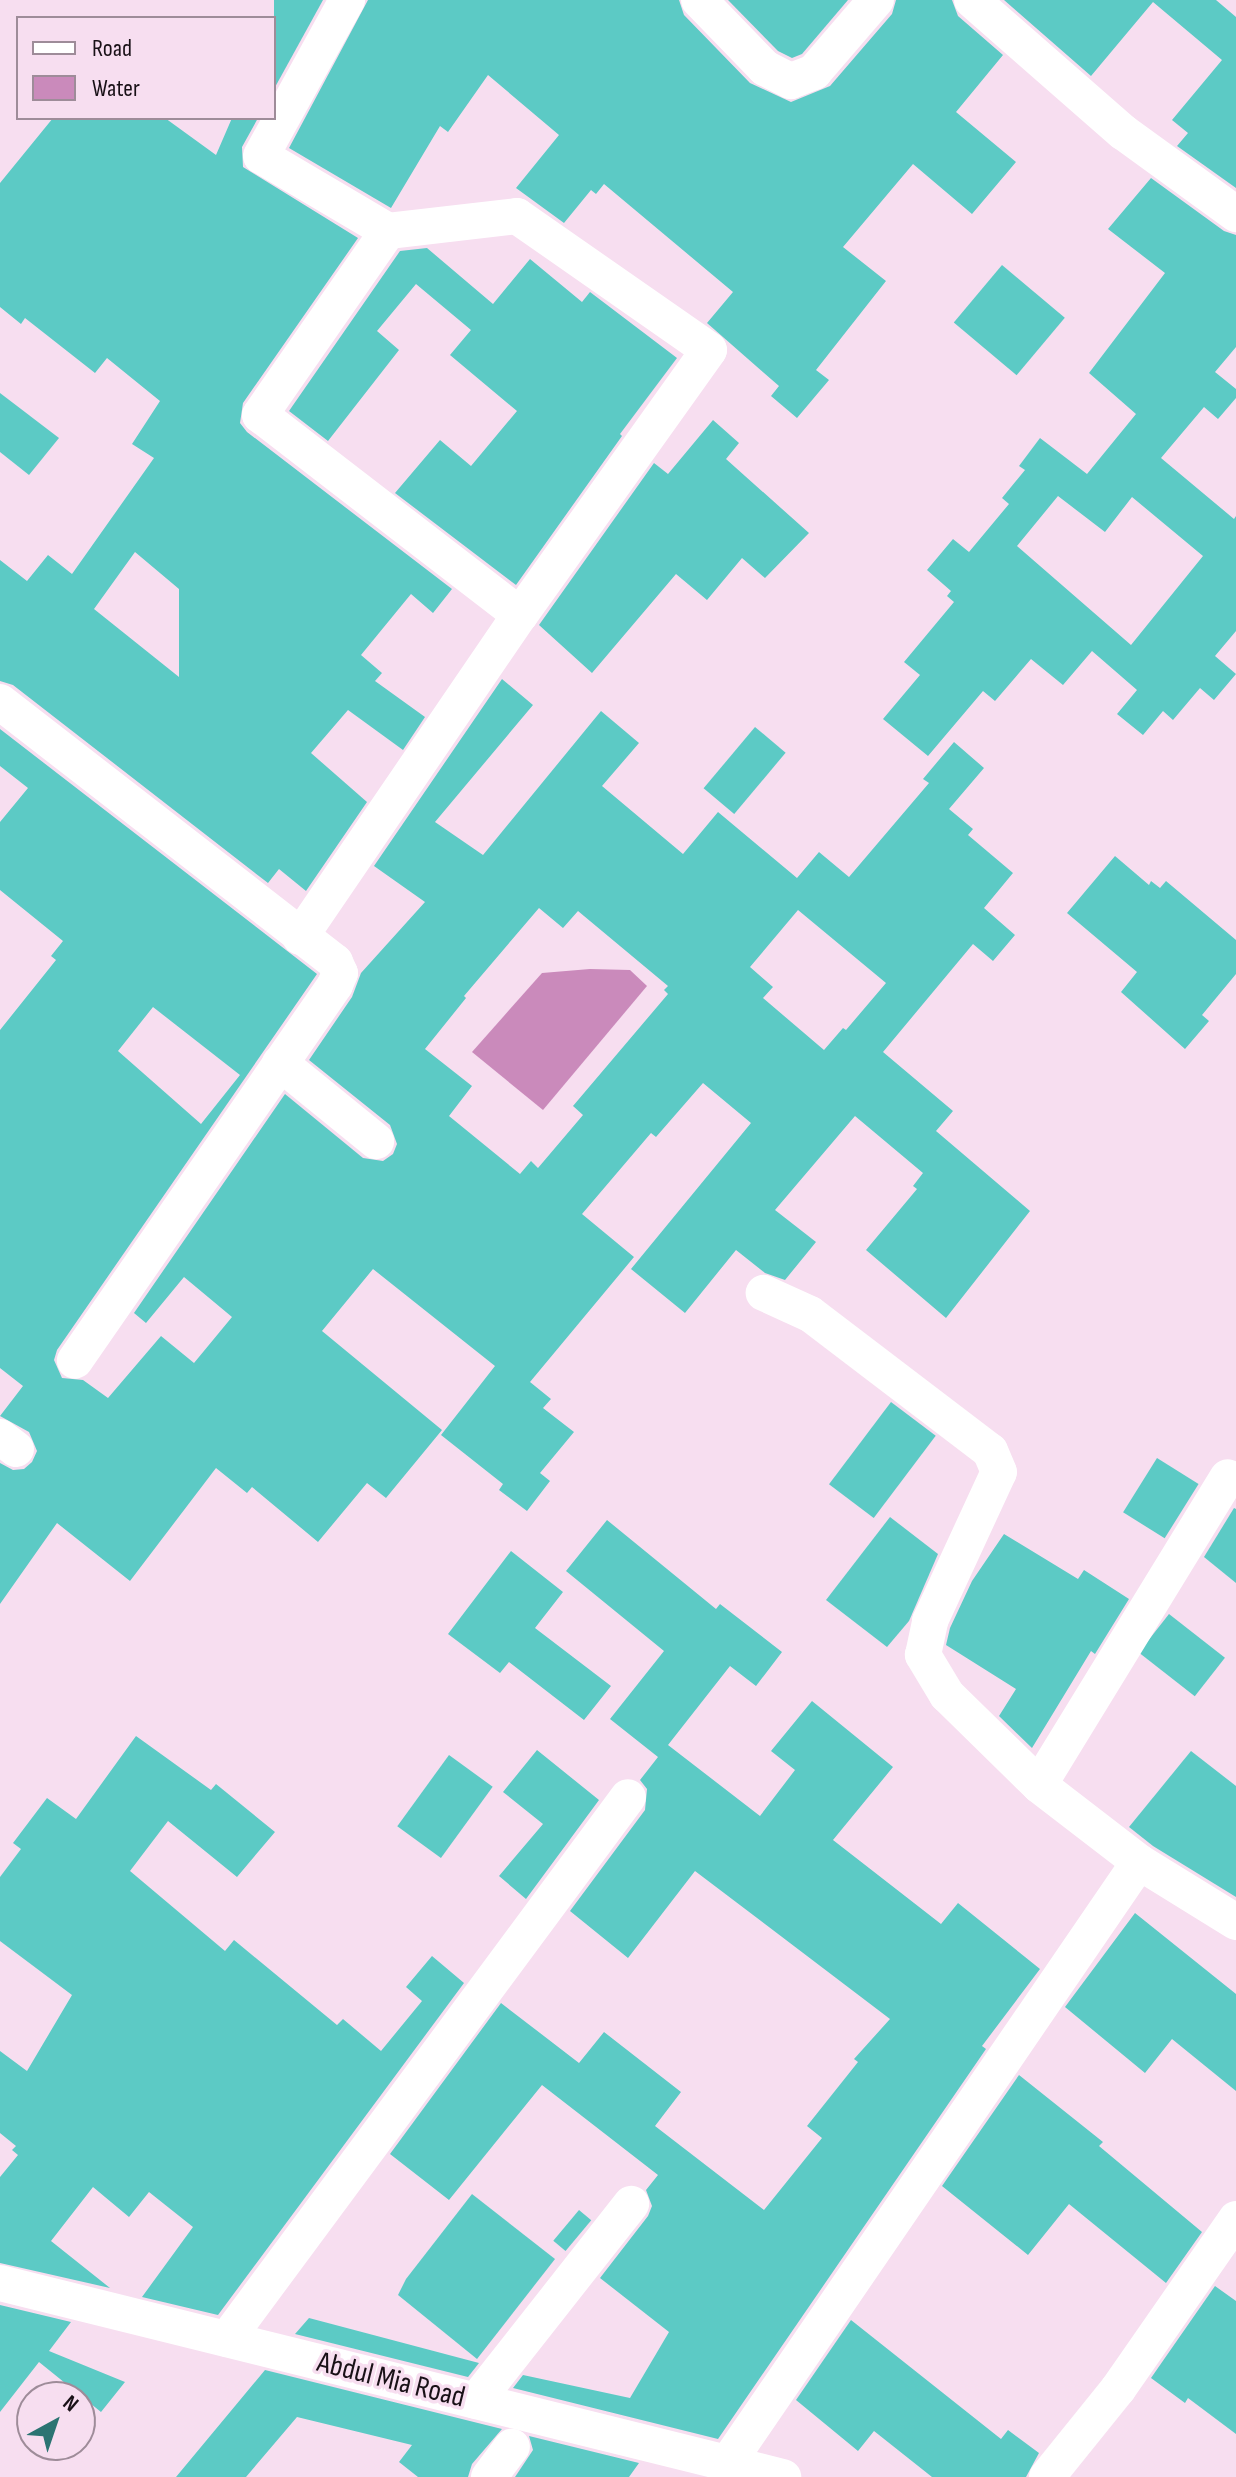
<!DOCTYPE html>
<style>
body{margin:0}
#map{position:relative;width:1236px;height:2477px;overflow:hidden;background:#f7def0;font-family:"Sofia Sans Condensed",sans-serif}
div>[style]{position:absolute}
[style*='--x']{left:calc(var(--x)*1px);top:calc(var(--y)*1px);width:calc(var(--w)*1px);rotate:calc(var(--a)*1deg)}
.water>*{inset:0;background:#ca8abb}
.building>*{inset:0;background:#5ccac5;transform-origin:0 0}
.minor>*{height:36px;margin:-18px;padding:0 18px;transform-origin:18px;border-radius:18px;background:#fff}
span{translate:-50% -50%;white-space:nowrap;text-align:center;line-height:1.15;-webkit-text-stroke:7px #f7def0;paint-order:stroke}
.street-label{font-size:30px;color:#191117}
.legend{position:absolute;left:16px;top:16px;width:260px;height:104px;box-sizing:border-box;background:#f7def0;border:2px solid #9e8c99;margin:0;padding:10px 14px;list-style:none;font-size:24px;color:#191117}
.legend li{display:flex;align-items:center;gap:16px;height:40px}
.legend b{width:40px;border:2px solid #9e8c99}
.north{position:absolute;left:16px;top:2381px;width:80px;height:80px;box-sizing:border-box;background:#f7def0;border:2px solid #9e8c99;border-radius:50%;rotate:40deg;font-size:22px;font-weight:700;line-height:32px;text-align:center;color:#191117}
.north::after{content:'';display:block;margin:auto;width:28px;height:36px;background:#2b7472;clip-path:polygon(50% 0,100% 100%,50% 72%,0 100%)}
</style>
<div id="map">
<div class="water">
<div style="clip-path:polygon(590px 969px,630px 970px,647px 986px,543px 1110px,472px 1052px,542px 973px)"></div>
</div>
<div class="building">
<div style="clip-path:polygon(274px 0,323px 0,274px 89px)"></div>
<div style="clip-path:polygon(368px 0,679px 0,684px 15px,750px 83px,791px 102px,830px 86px,892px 14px,896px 0,952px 0,958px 16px,1003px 55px,956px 112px,1016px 162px,972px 214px,913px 164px,843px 247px,886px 281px,816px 370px,829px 380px,797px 418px,771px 396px,779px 386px,707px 323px,733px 292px,604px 184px,596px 194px,591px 190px,564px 223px,516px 188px,559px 135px,488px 75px,448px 132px,440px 126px,391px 208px,289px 148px)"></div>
<div style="clip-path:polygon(728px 0,848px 0,802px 54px,792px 58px,778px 51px)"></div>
<div style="clip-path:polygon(1004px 0,1216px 0,1236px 17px,1236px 188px,1177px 146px,1188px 133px,1172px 120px,1222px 60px,1153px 2px,1091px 76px)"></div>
<div style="clip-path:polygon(evenodd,53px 118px,165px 118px,216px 155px,232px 118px,258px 118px,242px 147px,243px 167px,358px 238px,243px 403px,240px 423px,247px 432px,452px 589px,433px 613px,411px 594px,361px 655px,382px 673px,375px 681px,425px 717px,403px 750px,348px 710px,311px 753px,367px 802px,306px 891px,279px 869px,268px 883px,13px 685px,0 681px,0 560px,27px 581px,48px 555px,72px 574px,154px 458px,132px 444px,160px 401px,107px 358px,95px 373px,25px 318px,21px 324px,0 307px,0 183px,53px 118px,135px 552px,179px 589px,179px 677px,94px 609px,135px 552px)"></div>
<div style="clip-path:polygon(evenodd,1151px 178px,1224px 231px,1236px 235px,1236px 347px,1215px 372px,1236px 389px,1236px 398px,1218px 419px,1204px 407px,1161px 458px,1234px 519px,1236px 516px,1236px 631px,1215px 656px,1236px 674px,1214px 700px,1200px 688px,1173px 720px,1163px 711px,1143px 735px,1117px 714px,1137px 690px,1092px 651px,1063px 685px,1031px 659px,995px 701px,983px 691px,928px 756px,883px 719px,920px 675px,904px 662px,954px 602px,947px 596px,951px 591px,927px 570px,953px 539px,969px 552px,1009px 504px,1002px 498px,1025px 470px,1019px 466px,1040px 438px,1087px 474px,1136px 414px,1089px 373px,1165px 273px,1108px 229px,1151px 178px,1058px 496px,1105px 532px,1132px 497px,1203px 556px,1131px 645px,1017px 546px,1058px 496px)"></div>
<div style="clip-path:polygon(427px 248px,493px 304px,530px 259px,582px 302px,590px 292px,677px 358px,620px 434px,622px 436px,516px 585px,395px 493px,440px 440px,471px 466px,517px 411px,450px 355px,471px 330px,416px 284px,377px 331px,399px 350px,328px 441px,289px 411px,400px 251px)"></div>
<div style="left:1002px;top:265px;width:82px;height:75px;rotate:40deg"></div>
<div style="clip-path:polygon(0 393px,59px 438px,29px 475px,0 452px)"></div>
<div style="clip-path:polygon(713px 420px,739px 443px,726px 459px,809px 533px,765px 578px,742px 558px,707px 600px,676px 574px,592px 673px,539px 625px,654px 463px,668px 474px)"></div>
<div style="clip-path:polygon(evenodd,502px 679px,533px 705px,435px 822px,483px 855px,601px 711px,639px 743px,602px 786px,683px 854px,718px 812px,797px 878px,819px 852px,849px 877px,929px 783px,923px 779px,954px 742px,984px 768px,949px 809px,973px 829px,968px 835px,1013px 873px,984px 908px,1015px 935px,993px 961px,973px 944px,883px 1052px,953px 1111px,936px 1131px,1030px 1211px,946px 1318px,866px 1250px,917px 1189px,913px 1186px,923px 1173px,855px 1116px,775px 1210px,816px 1242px,785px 1280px,765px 1273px,736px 1250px,685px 1313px,631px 1269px,751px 1123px,703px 1083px,656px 1137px,651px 1133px,582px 1214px,634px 1257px,530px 1382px,551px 1399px,543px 1408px,574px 1432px,540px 1473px,550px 1481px,527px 1511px,499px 1490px,503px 1484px,441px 1435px,495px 1366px,373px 1269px,322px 1331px,442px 1430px,386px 1498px,367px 1483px,318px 1542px,252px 1487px,247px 1493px,216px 1468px,130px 1581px,57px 1523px,0 1604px,0 1463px,13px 1470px,24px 1469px,32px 1462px,37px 1451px,29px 1432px,0 1416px,23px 1386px,0 1368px,0 1030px,56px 960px,51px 956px,63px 941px,0 890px,0 822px,28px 788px,0 766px,0 729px,317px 974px,57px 1350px,54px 1360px,62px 1378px,83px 1380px,108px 1398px,161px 1336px,194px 1363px,232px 1317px,184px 1277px,146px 1323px,134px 1313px,285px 1094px,363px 1158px,383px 1161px,393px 1154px,397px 1144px,390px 1125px,309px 1060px,352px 997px,361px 973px,425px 902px,374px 866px,502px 679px,539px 908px,563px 928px,578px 911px,668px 986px,664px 990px,668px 994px,573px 1106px,583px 1115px,538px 1168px,531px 1161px,520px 1174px,449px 1116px,472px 1086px,425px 1049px,466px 998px,464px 996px,539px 908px,502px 679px,798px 910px,886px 983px,846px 1030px,843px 1028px,824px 1050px,763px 998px,773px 987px,750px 967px,798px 910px,502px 679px,153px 1007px,240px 1075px,201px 1124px,118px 1051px,153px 1007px)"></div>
<div style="left:755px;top:727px;width:40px;height:80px;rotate:40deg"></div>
<div style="clip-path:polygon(1115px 856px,1149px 885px,1151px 881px,1160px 888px,1166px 881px,1236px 940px,1236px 974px,1202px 1015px,1209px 1021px,1185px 1049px,1121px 992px,1137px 972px,1067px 913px)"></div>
<div style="left:891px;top:1402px;width:56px;height:103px;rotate:37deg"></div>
<div style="left:1157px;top:1458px;width:49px;height:64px;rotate:32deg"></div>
<div style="clip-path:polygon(1234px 1508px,1236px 1509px,1236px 1583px,1204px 1557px)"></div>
<div style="clip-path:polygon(890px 1517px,938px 1554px,909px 1621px,887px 1647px,826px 1600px)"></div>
<div style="clip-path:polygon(607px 1520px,716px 1609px,720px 1604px,782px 1652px,756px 1686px,730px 1666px,668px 1745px,760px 1816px,795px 1770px,771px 1751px,812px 1701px,893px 1767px,833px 1840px,941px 1924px,958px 1903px,1040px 1969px,982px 2046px,986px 2049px,718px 2439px,513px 2388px,523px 2375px,630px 2398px,669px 2332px,600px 2278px,648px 2216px,652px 2206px,646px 2190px,658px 2175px,542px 2085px,449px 2200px,390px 2154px,501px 2003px,579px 2063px,604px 2032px,681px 2092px,655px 2126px,764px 2210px,822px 2138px,807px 2126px,858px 2062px,854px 2059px,890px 2019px,695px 1871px,628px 1958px,570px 1911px,645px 1810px,647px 1789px,640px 1780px,658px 1757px,610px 1719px,664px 1651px,566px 1571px)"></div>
<div style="clip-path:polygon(1004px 1534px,1078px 1579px,1084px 1570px,1129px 1599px,1095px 1654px,1091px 1651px,1032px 1748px,999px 1716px,1016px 1689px,946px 1645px,950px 1628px,972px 1581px)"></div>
<div style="clip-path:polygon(511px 1551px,563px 1592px,535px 1628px,611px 1686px,584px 1720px,509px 1662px,500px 1673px,448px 1634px)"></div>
<div style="left:1169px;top:1614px;width:71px;height:49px;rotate:38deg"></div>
<div style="clip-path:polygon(136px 1736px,211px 1790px,216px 1784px,275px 1832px,237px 1877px,168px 1821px,130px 1871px,225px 1951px,234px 1940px,337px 2025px,343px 2019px,381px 2051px,422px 2001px,406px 1987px,432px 1956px,464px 1983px,218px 2315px,142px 2297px,193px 2227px,149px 2192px,129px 2217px,93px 2187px,51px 2241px,110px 2288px,0 2263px,0 2177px,18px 2155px,12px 2150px,16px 2146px,0 2133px,0 2051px,27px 2071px,72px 1995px,0 1941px,0 1877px,21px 1849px,13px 1843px,47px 1798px,76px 1819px)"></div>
<div style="clip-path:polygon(537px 1750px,599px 1800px,526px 1899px,499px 1876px,543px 1824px,503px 1792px)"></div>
<div style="clip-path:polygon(1191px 1751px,1236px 1786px,1236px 1897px,1153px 1846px,1129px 1827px)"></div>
<div style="left:449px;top:1755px;width:54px;height:88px;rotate:36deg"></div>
<div style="clip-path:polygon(1135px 1913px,1236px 1994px,1236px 2091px,1172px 2039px,1145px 2073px,1065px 2007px)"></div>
<div style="clip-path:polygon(1019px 2075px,1103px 2142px,1099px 2146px,1202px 2232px,1166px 2283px,1069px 2204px,1028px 2255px,942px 2186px)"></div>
<div style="clip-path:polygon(472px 2194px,555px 2259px,477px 2359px,398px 2295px,406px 2279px)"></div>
<div style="left:579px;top:2210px;width:16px;height:40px;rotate:40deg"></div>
<div style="clip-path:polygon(1215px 2286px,1236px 2301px,1236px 2434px,1188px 2398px,1185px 2403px,1151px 2378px)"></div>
<div style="clip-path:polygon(0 2305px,71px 2322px,49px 2351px,125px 2382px,101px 2412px,39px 2362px,0 2412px)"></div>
<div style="clip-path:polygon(309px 2318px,479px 2363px,468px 2377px,295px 2334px)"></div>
<div style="clip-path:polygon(851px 2320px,1001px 2439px,1008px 2430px,1039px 2453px,1026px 2477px,932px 2477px,874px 2431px,858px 2451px,796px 2400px)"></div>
<div style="clip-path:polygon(265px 2370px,502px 2429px,472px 2464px,468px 2477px,418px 2477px,399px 2462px,412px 2445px,297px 2417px,246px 2477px,176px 2477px)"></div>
<div style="clip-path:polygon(529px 2436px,639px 2463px,629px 2477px,515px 2477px,533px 2450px)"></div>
</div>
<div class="minor">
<div style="--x:699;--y:0;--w:95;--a:45.9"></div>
<div style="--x:765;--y:68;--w:29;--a:27"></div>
<div style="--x:791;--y:81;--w:25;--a:-21"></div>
<div style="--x:814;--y:72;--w:95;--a:-49.3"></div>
<div style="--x:972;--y:0;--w:201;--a:41.2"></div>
<div style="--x:1123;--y:132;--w:140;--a:36"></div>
<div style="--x:388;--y:231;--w:130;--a:-6.6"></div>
<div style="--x:517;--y:216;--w:234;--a:34.9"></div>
<div style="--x:709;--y:350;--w:325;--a:125.5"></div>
<div style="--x:0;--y:702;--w:424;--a:37.8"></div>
<div style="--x:335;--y:962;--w:12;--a:66"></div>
<div style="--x:340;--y:973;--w:13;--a:113"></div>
<div style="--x:335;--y:985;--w:457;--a:124.7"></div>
<div style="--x:300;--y:937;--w:390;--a:-55.7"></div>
<div style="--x:520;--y:615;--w:328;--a:-142.4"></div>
<div style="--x:260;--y:415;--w:224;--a:-55.2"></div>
<div style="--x:388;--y:231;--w:147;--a:-149.4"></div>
<div style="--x:261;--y:156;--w:178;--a:-61.1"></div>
<div style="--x:280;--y:1063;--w:124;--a:39.1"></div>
<div style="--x:0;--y:1437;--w:20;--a:37"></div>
<div style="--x:1039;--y:1785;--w:361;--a:-58.5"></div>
<div style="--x:1139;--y:1862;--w:114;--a:31.7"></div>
<div style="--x:0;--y:2283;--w:807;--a:13.92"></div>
<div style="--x:227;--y:2339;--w:674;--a:-53.5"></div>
<div style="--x:476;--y:2401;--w:251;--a:-51.8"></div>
<div style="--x:727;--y:2464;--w:729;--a:-55.61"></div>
<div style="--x:1139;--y:1862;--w:126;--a:-142.4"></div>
<div style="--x:1039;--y:1785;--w:129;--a:-135.6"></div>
<div style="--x:947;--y:1695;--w:47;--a:-121"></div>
<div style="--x:923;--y:1655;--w:35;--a:-78"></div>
<div style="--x:930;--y:1621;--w:164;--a:-65.2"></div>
<div style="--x:999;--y:1472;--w:23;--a:-113"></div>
<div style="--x:990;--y:1451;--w:226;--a:-142.7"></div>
<div style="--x:810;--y:1314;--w:51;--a:-155.5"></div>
<div style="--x:489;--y:2477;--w:38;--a:-53"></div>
<div style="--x:1047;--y:2477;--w:113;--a:-51.1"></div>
<div style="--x:1118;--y:2389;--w:207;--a:-55.2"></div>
</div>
<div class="street-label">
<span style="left:391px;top:2380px;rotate:14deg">Abdul Mia Road</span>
</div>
<ul class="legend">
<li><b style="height:10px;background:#fff"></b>Road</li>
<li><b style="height:22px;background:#ca8abb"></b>Water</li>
</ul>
<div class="north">N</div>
</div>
